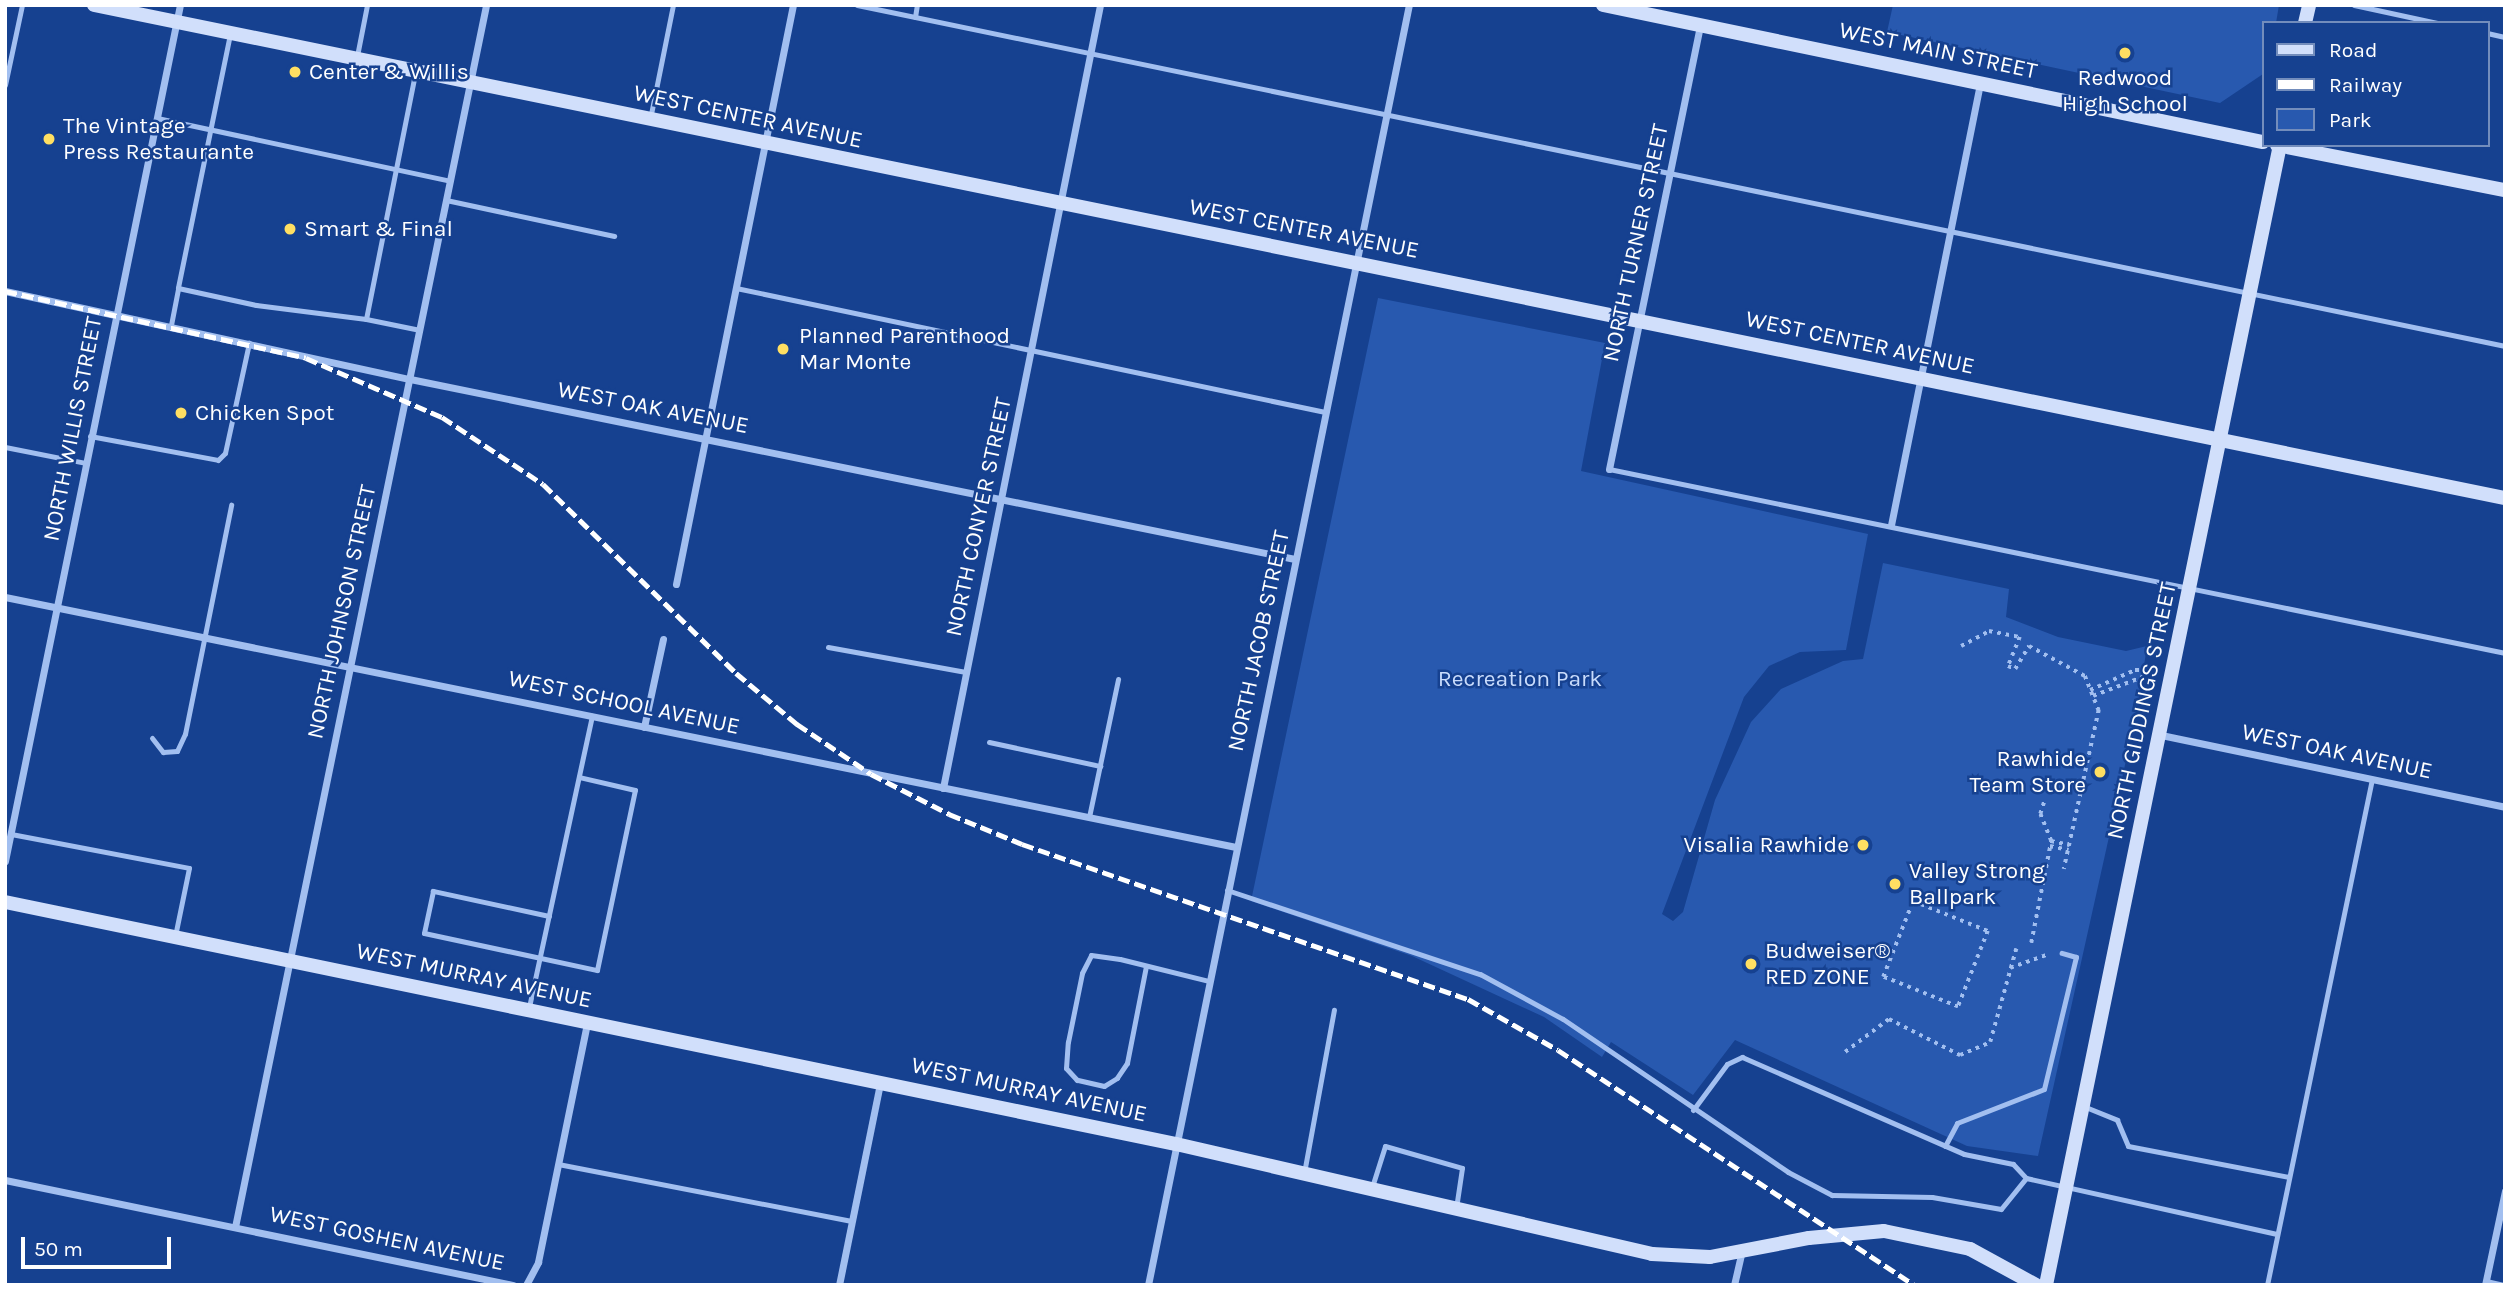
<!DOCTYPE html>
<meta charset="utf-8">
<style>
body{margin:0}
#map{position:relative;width:2510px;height:1290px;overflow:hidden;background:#164190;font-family:Karla,sans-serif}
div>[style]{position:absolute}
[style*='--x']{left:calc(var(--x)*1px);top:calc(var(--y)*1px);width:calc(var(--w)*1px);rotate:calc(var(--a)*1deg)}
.green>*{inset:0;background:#2859af}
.path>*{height:3.5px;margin-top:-1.75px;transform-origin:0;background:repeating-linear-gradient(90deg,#a2bff0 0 3.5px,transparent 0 8.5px)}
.lane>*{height:5px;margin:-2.5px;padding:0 2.5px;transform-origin:2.5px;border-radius:2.5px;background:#a2bff0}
.street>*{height:7px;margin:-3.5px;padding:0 3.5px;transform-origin:3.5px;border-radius:3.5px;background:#a2bff0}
.secondary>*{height:14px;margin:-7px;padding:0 7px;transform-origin:7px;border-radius:7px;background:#d1dffb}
.rail>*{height:5px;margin-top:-2.5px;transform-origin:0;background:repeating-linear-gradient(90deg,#fff 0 12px,transparent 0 17px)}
.dots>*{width:19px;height:19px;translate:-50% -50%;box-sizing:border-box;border:4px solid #164190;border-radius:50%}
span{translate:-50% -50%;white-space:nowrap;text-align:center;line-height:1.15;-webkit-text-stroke:5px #164190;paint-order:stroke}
.street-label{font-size:23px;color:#fff}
.poi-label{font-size:23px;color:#fff}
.left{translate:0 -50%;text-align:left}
.right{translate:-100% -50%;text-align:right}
.park-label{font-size:23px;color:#c9dcfc}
.frame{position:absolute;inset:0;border:7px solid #fff;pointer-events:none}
.legend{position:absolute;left:2262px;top:21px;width:228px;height:126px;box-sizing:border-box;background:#164190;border:2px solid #738dbc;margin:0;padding:9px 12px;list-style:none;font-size:21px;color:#fff}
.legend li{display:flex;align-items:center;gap:14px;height:35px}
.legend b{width:35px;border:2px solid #738dbc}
.scale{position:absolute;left:21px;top:1237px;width:150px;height:32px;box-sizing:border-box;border:4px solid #fff;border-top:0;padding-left:9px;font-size:21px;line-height:24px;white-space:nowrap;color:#fff;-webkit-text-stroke:5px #164190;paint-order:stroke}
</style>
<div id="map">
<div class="green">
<div style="clip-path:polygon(1893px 5px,2279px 5px,2276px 23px,2263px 23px,2263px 74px,2220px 103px,1887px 32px)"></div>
<div style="clip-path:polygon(1378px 298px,1605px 343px,1581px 471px,1868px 534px,1846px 650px,1800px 652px,1769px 666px,1744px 697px,1662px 914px,1673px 921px,1683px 912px,1715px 800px,1751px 722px,1781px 689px,1843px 661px,1863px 659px,1883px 563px,2009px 589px,2006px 617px,2058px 637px,2126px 651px,2147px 646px,2137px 711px,2038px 1156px,1967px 1146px,1735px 1040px,1693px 1095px,1611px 1042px,1602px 1057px,1544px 1017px,1412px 956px,1251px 901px)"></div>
</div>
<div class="path">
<div style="--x:1961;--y:646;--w:32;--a:-28"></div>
<div style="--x:1989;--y:631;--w:32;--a:11"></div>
<div style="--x:2020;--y:637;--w:31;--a:112"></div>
<div style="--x:2008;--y:666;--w:8;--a:23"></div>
<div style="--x:2015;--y:669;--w:27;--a:-59"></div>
<div style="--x:2029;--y:646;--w:64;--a:28.2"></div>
<div style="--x:2085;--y:676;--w:37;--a:68"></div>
<div style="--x:2099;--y:710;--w:163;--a:102.4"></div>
<div style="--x:2090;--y:690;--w:49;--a:-24"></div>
<div style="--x:2135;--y:670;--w:11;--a:0"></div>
<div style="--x:2093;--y:696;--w:56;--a:-21"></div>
<div style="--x:2051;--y:841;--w:19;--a:12"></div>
<div style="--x:2050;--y:846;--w:19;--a:12"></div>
<div style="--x:1913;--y:901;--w:81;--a:21.8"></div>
<div style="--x:1988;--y:931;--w:82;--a:111.5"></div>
<div style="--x:1958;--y:1007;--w:81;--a:-158.2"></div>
<div style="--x:1883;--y:977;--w:82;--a:-68.5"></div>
<div style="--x:2031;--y:943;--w:104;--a:-78.9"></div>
<div style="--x:2051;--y:841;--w:29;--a:-112"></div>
<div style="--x:2040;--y:814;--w:13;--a:-72"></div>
<div style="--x:2010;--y:968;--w:41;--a:-19.7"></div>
<div style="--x:1845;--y:1052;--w:55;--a:-36.9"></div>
<div style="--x:1889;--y:1019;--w:80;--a:26.9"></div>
<div style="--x:1960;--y:1055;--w:33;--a:-23"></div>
<div style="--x:1990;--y:1042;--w:97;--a:-74.4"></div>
</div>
<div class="lane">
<div style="--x:857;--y:5;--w:1683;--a:11.69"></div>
<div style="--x:2354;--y:5;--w:85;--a:12.2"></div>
<div style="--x:915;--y:17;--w:12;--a:-81"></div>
<div style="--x:2487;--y:33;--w:18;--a:13"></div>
<div style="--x:230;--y:34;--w:259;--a:101.6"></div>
<div style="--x:178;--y:288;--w:80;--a:12.3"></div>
<div style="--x:256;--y:305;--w:111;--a:7.3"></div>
<div style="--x:366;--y:319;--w:250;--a:-78.7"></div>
<div style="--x:357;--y:56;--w:52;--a:-78.9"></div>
<div style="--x:5;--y:85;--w:82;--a:-78"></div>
<div style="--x:157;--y:118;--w:300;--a:12.1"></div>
<div style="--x:650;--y:119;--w:116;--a:-78.6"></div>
<div style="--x:446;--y:200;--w:172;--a:12.1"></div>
<div style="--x:736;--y:288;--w:602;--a:11.89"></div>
<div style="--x:366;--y:319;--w:55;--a:11.5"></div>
<div style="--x:171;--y:325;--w:38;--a:-79"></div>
<div style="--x:90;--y:436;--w:130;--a:10.6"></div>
<div style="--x:218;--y:460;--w:10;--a:-45"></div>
<div style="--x:225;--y:453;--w:113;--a:-77.7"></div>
<div style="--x:5;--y:447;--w:83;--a:11.2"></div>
<div style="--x:1609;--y:469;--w:915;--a:11.6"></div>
<div style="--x:828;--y:647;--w:140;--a:10.3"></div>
<div style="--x:152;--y:738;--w:18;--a:52"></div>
<div style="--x:163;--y:752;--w:14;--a:-4"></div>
<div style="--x:177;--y:751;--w:19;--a:-65"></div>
<div style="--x:185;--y:734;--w:234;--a:-78.6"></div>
<div style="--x:989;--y:742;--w:114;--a:12.2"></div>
<div style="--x:1089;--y:817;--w:141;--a:-78.1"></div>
<div style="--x:11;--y:834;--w:181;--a:10.8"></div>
<div style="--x:189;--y:868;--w:69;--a:101.6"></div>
<div style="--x:1227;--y:890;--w:267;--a:18.4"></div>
<div style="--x:1480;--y:974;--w:94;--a:28.5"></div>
<div style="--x:1563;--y:1019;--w:272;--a:34.2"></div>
<div style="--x:1788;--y:1172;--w:50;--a:27.6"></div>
<div style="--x:1832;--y:1195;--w:100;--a:1.1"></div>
<div style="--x:1932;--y:1197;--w:70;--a:9.9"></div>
<div style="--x:2001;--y:1209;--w:40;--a:-51"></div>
<div style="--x:549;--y:916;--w:119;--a:-167.8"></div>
<div style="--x:433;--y:891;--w:43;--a:102.1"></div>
<div style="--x:424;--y:933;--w:177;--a:12.1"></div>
<div style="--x:597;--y:970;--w:184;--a:-78.1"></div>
<div style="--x:635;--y:790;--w:57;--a:-166.9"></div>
<div style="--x:1146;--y:966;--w:99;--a:101.1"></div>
<div style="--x:1127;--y:1063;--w:18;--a:124"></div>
<div style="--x:1117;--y:1078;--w:15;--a:148"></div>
<div style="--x:1104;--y:1086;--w:28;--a:-167"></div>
<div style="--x:1077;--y:1080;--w:16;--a:-133"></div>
<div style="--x:1066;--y:1068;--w:26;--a:-86"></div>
<div style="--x:1068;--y:1042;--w:70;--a:-78.5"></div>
<div style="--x:1082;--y:973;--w:20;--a:-63"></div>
<div style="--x:1091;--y:955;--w:29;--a:8"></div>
<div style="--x:1120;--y:959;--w:92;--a:13.9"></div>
<div style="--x:529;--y:1007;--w:298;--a:-77.8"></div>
<div style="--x:2083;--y:1106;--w:37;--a:22"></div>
<div style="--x:2117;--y:1120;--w:28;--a:67"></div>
<div style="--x:2128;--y:1146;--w:164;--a:10.9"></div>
<div style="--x:1693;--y:1110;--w:57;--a:-53.5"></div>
<div style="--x:1727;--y:1064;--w:17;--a:-25"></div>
<div style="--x:1742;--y:1057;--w:242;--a:23.6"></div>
<div style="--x:1964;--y:1154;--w:50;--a:11.5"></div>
<div style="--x:2013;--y:1164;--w:19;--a:47"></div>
<div style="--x:2026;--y:1178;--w:257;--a:12.6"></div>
<div style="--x:1945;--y:1146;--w:26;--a:-62"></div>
<div style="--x:1957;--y:1123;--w:93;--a:-21.3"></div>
<div style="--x:2044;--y:1089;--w:136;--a:-76.4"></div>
<div style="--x:2076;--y:957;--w:15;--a:-164"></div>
<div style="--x:558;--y:1164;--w:299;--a:11"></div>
<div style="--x:1304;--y:1173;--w:166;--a:-79.6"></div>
<div style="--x:1372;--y:1187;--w:43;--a:-72.4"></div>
<div style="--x:1385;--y:1146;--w:80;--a:15.9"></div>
<div style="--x:1462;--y:1168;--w:40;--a:98.5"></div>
<div style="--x:2486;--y:1281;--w:18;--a:13"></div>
<div style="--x:2267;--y:1285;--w:517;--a:-78.28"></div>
</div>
<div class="street">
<div style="--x:5;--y:291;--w:414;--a:12.3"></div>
<div style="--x:410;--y:379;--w:903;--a:11.5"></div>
<div style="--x:1609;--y:469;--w:452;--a:-78.4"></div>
<div style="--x:1891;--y:525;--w:451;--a:-78.6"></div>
<div style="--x:676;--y:584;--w:591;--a:-78.58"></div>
<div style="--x:5;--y:597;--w:1256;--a:11.48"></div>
<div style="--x:644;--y:727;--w:90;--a:-77.8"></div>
<div style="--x:2161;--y:735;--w:351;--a:11.8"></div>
<div style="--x:943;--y:788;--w:799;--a:-78.66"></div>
<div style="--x:5;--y:861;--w:874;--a:-78.45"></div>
<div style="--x:5;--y:1180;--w:519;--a:11.68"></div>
<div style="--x:235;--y:1227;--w:1248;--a:-78.39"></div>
<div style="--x:526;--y:1285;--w:26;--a:-62"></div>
<div style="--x:538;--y:1262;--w:244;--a:-78.4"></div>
<div style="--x:839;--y:1285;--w:206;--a:-78.5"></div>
<div style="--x:1148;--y:1285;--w:1306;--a:-78.48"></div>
<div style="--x:1734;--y:1285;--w:32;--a:-77"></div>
<div style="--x:2485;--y:1285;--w:96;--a:-78"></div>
</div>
<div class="secondary">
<div style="--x:94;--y:5;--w:2461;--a:11.56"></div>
<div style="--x:1603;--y:5;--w:674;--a:11.73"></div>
<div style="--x:2305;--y:23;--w:18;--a:-77"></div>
<div style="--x:2277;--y:145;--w:232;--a:11.2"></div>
<div style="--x:5;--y:902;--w:1196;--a:11.68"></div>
<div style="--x:1176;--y:1144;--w:489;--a:13"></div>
<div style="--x:1652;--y:1254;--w:58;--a:3"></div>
<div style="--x:1710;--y:1257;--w:101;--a:-10.9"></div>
<div style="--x:1809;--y:1238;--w:75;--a:-5.3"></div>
<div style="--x:1884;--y:1231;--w:88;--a:11.8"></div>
<div style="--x:1970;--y:1249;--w:75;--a:28.6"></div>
<div style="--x:2046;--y:1285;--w:1164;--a:-78.4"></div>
</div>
<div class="rail">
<div style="--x:5;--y:291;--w:308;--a:12.5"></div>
<div style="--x:306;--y:358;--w:148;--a:23.5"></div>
<div style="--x:442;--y:417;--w:121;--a:33.6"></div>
<div style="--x:543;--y:484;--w:270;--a:44.4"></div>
<div style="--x:736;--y:673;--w:80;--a:39.9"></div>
<div style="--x:797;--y:724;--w:89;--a:34"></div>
<div style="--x:871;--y:774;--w:88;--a:27.1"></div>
<div style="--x:949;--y:814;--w:79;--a:22.3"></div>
<div style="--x:1022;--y:844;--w:472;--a:19.2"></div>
<div style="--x:1468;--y:999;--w:103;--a:29.5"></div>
<div style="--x:1558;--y:1050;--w:427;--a:33.4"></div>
</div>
<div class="dots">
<div style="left:2125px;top:53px;background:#ffdf62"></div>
<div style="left:295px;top:72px;background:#ffdf62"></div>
<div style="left:49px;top:139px;background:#ffdf62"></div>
<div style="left:290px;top:229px;background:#ffdf62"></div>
<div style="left:783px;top:349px;background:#ffdf62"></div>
<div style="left:181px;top:413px;background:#ffdf62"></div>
<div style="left:2100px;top:772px;background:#ffdf62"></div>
<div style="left:1863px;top:845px;background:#ffdf62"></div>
<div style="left:1895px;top:884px;background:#ffdf62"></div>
<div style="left:1751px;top:964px;background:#ffdf62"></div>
</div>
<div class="street-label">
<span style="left:1938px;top:51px;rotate:12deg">WEST MAIN STREET</span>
<span style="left:748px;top:117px;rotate:12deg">WEST CENTER AVENUE</span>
<span style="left:1304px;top:229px;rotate:11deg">WEST CENTER AVENUE</span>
<span style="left:1636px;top:243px;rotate:-78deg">NORTH TURNER STREET</span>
<span style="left:1860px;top:343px;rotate:12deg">WEST CENTER AVENUE</span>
<span style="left:653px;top:408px;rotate:11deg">WEST OAK AVENUE</span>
<span style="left:73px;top:429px;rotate:-79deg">NORTH WILLIS STREET</span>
<span style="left:979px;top:517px;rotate:-78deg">NORTH CONYER STREET</span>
<span style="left:342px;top:612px;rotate:-78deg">NORTH JOHNSON STREET</span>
<span style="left:1259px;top:641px;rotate:-78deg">NORTH JACOB STREET</span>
<span style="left:624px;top:703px;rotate:12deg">WEST SCHOOL AVENUE</span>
<span style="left:2142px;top:711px;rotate:-78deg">NORTH GIDDINGS STREET</span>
<span style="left:2337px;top:752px;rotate:12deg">WEST OAK AVENUE</span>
<span style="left:474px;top:976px;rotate:12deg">WEST MURRAY AVENUE</span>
<span style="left:1029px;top:1090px;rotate:12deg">WEST MURRAY AVENUE</span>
<span style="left:387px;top:1239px;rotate:12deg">WEST GOSHEN AVENUE</span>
</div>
<div class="poi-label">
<span class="left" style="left:309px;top:72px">Center &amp; Willis</span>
<span style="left:2125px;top:91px">Redwood<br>High School</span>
<span class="left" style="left:63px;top:139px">The Vintage<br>Press Restaurante</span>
<span class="left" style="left:304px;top:229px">Smart &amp; Final</span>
<span class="left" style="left:799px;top:349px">Planned Parenthood<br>Mar Monte</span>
<span class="left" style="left:195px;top:413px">Chicken Spot</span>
<span class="right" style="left:2086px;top:772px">Rawhide<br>Team Store</span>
<span class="right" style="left:1849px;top:845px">Visalia Rawhide</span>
<span class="left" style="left:1909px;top:884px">Valley Strong<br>Ballpark</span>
<span class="left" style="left:1765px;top:964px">Budweiser®<br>RED ZONE</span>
</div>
<div class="park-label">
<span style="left:1520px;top:679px">Recreation Park</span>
</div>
<div class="frame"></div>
<ul class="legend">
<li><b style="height:9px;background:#d1dffb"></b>Road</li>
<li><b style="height:9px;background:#fff"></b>Railway</li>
<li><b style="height:19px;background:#2859af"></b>Park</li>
</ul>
<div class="scale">50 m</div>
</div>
